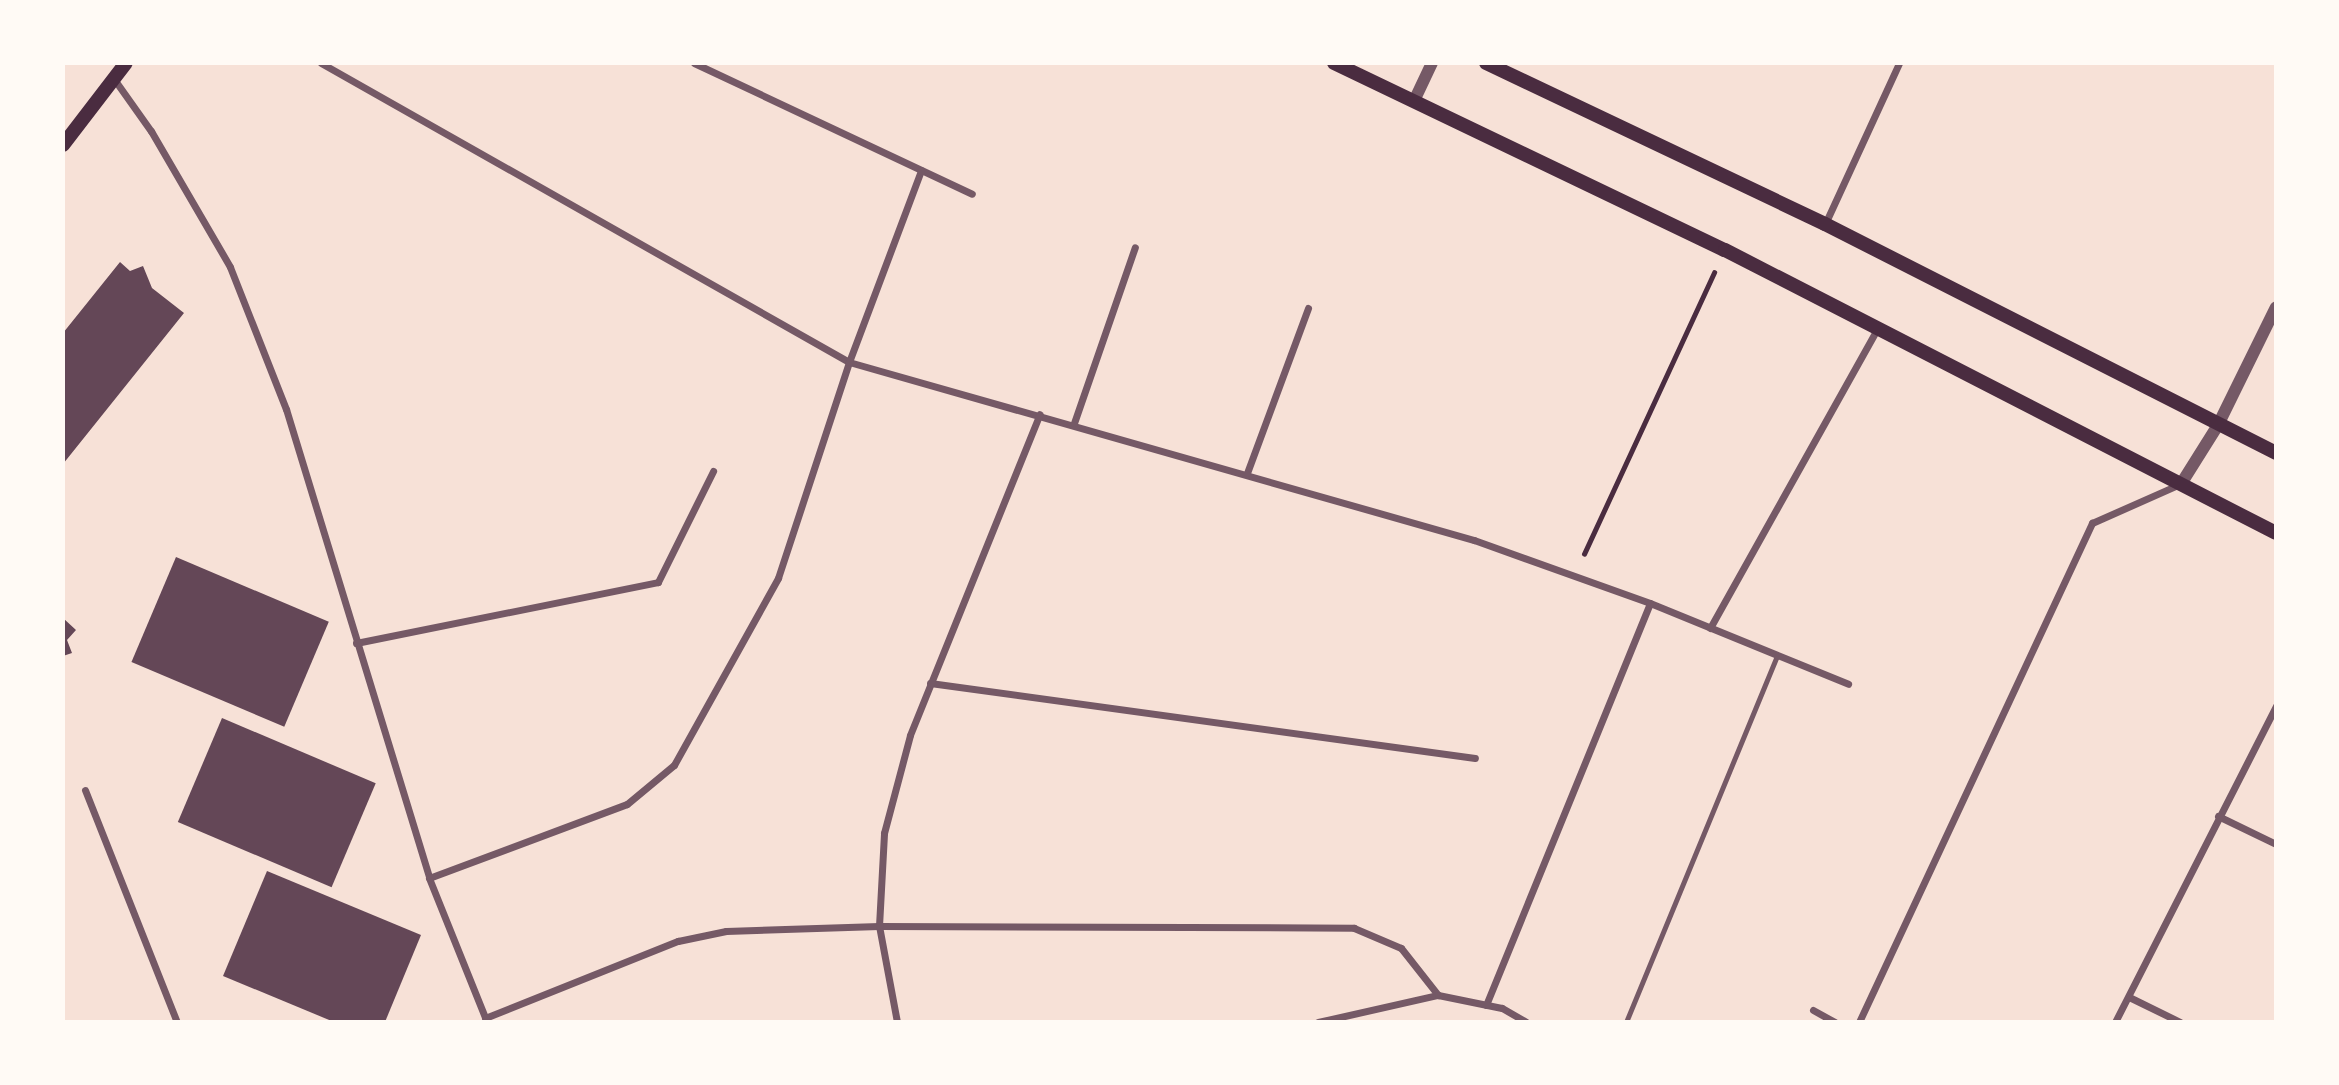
<!DOCTYPE html>
<style>
body{margin:0}
#map{position:relative;width:2339px;height:1085px;overflow:hidden;background:#f7e1d7;font-family:"IBM Plex Serif",serif}
div>[style]{position:absolute}
[style*='--x']{left:calc(var(--x)*1px);top:calc(var(--y)*1px);width:calc(var(--w)*1px);rotate:calc(var(--a)*1deg)}
.building>*{inset:0;background:#644757;transform-origin:0 0}
.path>*{height:4.5px;margin:-2.25px;padding:0 2.25px;transform-origin:2.25px;border-radius:2.25px;background:#4a2c40}
.service>*{height:5px;margin:-2.5px;padding:0 2.5px;transform-origin:2.5px;border-radius:2.5px;background:#755966}
.minor>*{height:7px;margin:-3.5px;padding:0 3.5px;transform-origin:3.5px;border-radius:3.5px;background:#755966}
.tertiary>*{height:12px;margin:-6px;padding:0 6px;transform-origin:6px;border-radius:6px;background:#755966}
.secondary>*{height:14px;margin:-7px;padding:0 7px;transform-origin:7px;border-radius:7px;background:#4a2c40}
span{translate:-50% -50%;white-space:nowrap;text-align:center;line-height:1.15;-webkit-text-stroke:7px #fffaf5;paint-order:stroke}
.frame{position:absolute;inset:0;border:65px solid #fffaf5;pointer-events:none}
</style>
<div id="map">
<div class="building">
<div style="clip-path:polygon(120px 262px,130px 271px,143px 266px,152px 288px,184px 313px,63px 464px,63px 333px)"></div>
<div style="left:176px;top:557px;width:166px;height:114px;rotate:23deg"></div>
<div style="clip-path:polygon(63px 618px,76px 630px,67px 640px,72px 653px,63px 656px)"></div>
<div style="left:222px;top:718px;width:167px;height:113px;rotate:23deg"></div>
<div style="clip-path:polygon(267px 871px,421px 935px,385px 1022px,334px 1022px,223px 976px)"></div>
</div>
<div class="path">
<div style="--x:1584;--y:554;--w:310;--a:-65.2"></div>
</div>
<div class="service">
<div style="--x:1626;--y:1022;--w:397;--a:-67.6"></div>
</div>
<div class="minor">
<div style="--x:321;--y:63;--w:607;--a:29.52"></div>
<div style="--x:849;--y:362;--w:650;--a:15.9"></div>
<div style="--x:1474;--y:540;--w:187;--a:19.7"></div>
<div style="--x:1650;--y:603;--w:214;--a:22.2"></div>
<div style="--x:694;--y:63;--w:307;--a:25.2"></div>
<div style="--x:114;--y:79;--w:64;--a:54.6"></div>
<div style="--x:151;--y:131;--w:157;--a:59.8"></div>
<div style="--x:230;--y:267;--w:153;--a:68.5"></div>
<div style="--x:286;--y:409;--w:490;--a:73"></div>
<div style="--x:429;--y:878;--w:155;--a:68.1"></div>
<div style="--x:1825;--y:224;--w:177;--a:-65.3"></div>
<div style="--x:1074;--y:423;--w:186;--a:-70.9"></div>
<div style="--x:1247;--y:473;--w:176;--a:-69.7"></div>
<div style="--x:1710;--y:628;--w:342;--a:-60.8"></div>
<div style="--x:356;--y:643;--w:308;--a:-11.4"></div>
<div style="--x:658;--y:582;--w:124;--a:-63.6"></div>
<div style="--x:930;--y:683;--w:550;--a:7.84"></div>
<div style="--x:85;--y:790;--w:250;--a:68.4"></div>
<div style="--x:2218;--y:816;--w:64;--a:25.8"></div>
<div style="--x:429;--y:878;--w:211;--a:-20.5"></div>
<div style="--x:627;--y:804;--w:61;--a:-39.7"></div>
<div style="--x:674;--y:765;--w:214;--a:-60.9"></div>
<div style="--x:778;--y:578;--w:227;--a:-71.8"></div>
<div style="--x:849;--y:362;--w:205;--a:-69.4"></div>
<div style="--x:2129;--y:997;--w:57;--a:26.1"></div>
<div style="--x:1486;--y:1005;--w:434;--a:-67.8"></div>
<div style="--x:1813;--y:1010;--w:25;--a:29"></div>
<div style="--x:485;--y:1018;--w:208;--a:-21.8"></div>
<div style="--x:678;--y:941;--w:49;--a:-11.8"></div>
<div style="--x:726;--y:931;--w:153;--a:-1.9"></div>
<div style="--x:879;--y:926;--w:475;--a:0.2"></div>
<div style="--x:1354;--y:928;--w:51;--a:23.1"></div>
<div style="--x:1401;--y:948;--w:60;--a:51.8"></div>
<div style="--x:897;--y:1022;--w:98;--a:-100.6"></div>
<div style="--x:879;--y:926;--w:93;--a:-86.9"></div>
<div style="--x:884;--y:833;--w:101;--a:-75.1"></div>
<div style="--x:910;--y:735;--w:346;--a:-68"></div>
<div style="--x:1318;--y:1022;--w:123;--a:-12.7"></div>
<div style="--x:1438;--y:995;--w:65;--a:11.5"></div>
<div style="--x:1502;--y:1008;--w:28;--a:30"></div>
<div style="--x:1859;--y:1022;--w:551;--a:-64.97"></div>
<div style="--x:2092;--y:523;--w:96;--a:-23.9"></div>
<div style="--x:2115;--y:1022;--w:355;--a:-63"></div>
</div>
<div class="tertiary">
<div style="--x:1414;--y:101;--w:42;--a:-64.7"></div>
<div style="--x:2181;--y:484;--w:70;--a:-57.9"></div>
<div style="--x:2218;--y:425;--w:131;--a:-63.8"></div>
</div>
<div class="secondary">
<div style="--x:1334;--y:63;--w:433;--a:25.6"></div>
<div style="--x:1725;--y:250;--w:619;--a:27.19"></div>
<div style="--x:1486;--y:63;--w:375;--a:25.4"></div>
<div style="--x:1825;--y:224;--w:506;--a:26.92"></div>
<div style="--x:63;--y:145;--w:103;--a:-52.5"></div>
</div>
<div class="frame"></div>
</div>
